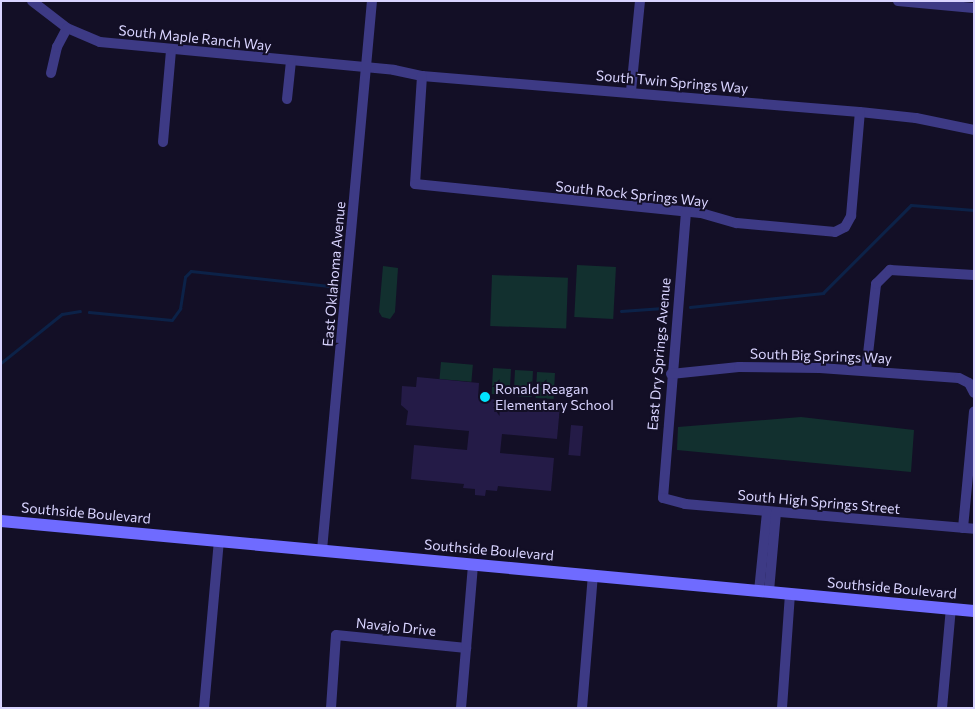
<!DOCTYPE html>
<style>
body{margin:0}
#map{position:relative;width:975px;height:709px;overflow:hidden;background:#130f26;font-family:Commissioner,sans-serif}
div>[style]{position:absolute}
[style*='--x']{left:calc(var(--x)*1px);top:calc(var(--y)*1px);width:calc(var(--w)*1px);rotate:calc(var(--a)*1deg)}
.green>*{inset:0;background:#12302f;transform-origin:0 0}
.stream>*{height:2.5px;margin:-1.25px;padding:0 1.25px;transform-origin:1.25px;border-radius:1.25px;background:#0c2248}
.building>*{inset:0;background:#241b47;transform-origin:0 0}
.minor>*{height:10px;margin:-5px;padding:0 5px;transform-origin:5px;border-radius:5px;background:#3d3a85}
.secondary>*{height:12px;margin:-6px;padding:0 6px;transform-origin:6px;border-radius:6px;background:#6f6bff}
.dots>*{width:14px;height:14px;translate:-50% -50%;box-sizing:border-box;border:2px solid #130f26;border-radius:50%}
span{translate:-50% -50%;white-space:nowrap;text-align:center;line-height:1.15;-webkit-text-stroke:4px #130f26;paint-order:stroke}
.street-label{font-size:14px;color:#d9d4ff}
.poi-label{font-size:14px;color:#d9d4ff}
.left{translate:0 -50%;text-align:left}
.frame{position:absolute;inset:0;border:2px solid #d9d4ff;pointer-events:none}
</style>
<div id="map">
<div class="green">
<div style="left:577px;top:265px;width:39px;height:52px;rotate:3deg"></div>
<div style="clip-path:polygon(383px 266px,398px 268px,395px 312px,390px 319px,382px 317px,379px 312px)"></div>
<div style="left:492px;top:275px;width:76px;height:51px;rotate:2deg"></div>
<div style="left:441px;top:362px;width:32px;height:17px;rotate:5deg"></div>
<div style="left:493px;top:368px;width:18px;height:26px;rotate:3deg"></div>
<div style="left:515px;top:370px;width:18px;height:26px;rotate:3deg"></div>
<div style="left:537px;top:372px;width:18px;height:26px;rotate:3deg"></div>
<div style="clip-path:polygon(801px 417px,914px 430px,911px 472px,677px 450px,678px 427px)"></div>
</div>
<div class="stream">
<div style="--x:690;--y:307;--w:134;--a:-6"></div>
<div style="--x:823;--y:293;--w:124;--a:-45"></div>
<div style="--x:911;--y:205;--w:63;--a:4.5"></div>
<div style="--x:621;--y:311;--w:42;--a:-4.1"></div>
<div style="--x:89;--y:312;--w:83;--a:5.5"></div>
<div style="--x:172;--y:320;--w:14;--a:-54"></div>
<div style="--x:180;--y:309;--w:32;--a:-81"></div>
<div style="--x:185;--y:277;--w:8;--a:-45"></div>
<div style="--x:191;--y:271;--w:148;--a:6.2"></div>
<div style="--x:1;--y:363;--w:78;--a:-38.8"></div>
<div style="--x:62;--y:314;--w:18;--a:-9"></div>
</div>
<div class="building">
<div style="clip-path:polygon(417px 377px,479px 383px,478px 398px,560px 406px,557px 439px,502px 434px,500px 453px,554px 458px,551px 491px,498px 486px,497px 491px,486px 490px,485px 496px,475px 495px,475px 489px,463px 488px,464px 484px,411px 479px,414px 445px,467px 450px,469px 431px,406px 425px,408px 411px,401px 405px,402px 386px,416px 387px)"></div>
<div style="left:571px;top:425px;width:12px;height:30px;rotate:5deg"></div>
</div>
<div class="minor">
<div style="--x:32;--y:1;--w:44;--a:37.6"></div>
<div style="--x:67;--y:28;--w:36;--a:23"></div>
<div style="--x:100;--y:42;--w:295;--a:5.4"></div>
<div style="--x:394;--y:70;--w:29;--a:12"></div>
<div style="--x:422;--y:76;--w:439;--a:4.7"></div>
<div style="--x:860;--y:112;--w:56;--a:6.1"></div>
<div style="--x:916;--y:118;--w:59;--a:11.7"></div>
<div style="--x:898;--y:1;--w:76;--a:5.3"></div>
<div style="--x:51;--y:73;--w:27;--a:-77"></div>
<div style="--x:57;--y:47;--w:21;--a:-62"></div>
<div style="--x:422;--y:76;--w:108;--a:93.7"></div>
<div style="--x:415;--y:184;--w:287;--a:5.8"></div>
<div style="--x:701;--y:213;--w:37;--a:16"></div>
<div style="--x:737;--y:223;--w:98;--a:5.2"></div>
<div style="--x:835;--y:232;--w:11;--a:-27"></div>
<div style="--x:845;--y:227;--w:13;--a:-61"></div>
<div style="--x:851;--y:216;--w:104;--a:-85.1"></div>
<div style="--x:631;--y:91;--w:90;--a:-84.3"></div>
<div style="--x:287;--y:99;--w:38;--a:-84"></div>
<div style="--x:163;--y:142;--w:91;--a:-85"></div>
<div style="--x:686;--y:212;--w:287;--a:94.6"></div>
<div style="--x:663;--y:498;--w:23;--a:15"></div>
<div style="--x:685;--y:504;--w:290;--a:4.9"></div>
<div style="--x:866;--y:371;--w:88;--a:-83.4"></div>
<div style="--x:876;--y:284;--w:20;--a:-45"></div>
<div style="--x:890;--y:270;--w:84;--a:3.4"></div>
<div style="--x:671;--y:374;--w:68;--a:-5.9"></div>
<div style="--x:739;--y:367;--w:81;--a:0.7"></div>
<div style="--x:820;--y:368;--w:139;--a:4.1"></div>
<div style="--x:959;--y:378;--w:11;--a:27"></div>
<div style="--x:969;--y:383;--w:11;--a:63"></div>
<div style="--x:963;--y:528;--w:117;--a:-84.6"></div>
<div style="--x:322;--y:550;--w:551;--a:-84.8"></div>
<div style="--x:759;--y:591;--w:79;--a:-84.2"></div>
<div style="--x:769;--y:591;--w:79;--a:-84.9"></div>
<div style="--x:204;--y:708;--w:168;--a:-84.9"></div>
<div style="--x:331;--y:708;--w:73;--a:-86.1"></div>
<div style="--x:336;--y:635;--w:131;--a:5.7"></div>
<div style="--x:461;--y:708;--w:144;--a:-85.2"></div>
<div style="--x:582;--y:708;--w:133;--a:-85.3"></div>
<div style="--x:782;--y:708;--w:115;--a:-86"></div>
<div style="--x:942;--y:708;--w:100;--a:-84.9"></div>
</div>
<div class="secondary">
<div style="--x:1;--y:521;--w:977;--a:5.28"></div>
</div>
<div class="dots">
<div style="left:485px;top:397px;background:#00e5ff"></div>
</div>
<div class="street-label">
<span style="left:195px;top:38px;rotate:6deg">South Maple Ranch Way</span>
<span style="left:672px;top:82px;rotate:5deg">South Twin Springs Way</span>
<span style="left:632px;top:194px;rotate:6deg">South Rock Springs Way</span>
<span style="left:334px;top:274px;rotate:-85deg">East Oklahoma Avenue</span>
<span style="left:659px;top:354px;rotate:-85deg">East Dry Springs Avenue</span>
<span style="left:821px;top:356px;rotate:2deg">South Big Springs Way</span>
<span style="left:819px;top:502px;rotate:5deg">South High Springs Street</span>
<span style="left:86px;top:513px;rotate:5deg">Southside Boulevard</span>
<span style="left:489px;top:550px;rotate:5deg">Southside Boulevard</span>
<span style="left:892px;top:588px;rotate:5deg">Southside Boulevard</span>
<span style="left:396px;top:627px;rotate:6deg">Navajo Drive</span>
</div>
<div class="poi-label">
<span class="left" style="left:495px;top:397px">Ronald Reagan<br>Elementary School</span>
</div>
<div class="frame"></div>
</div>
